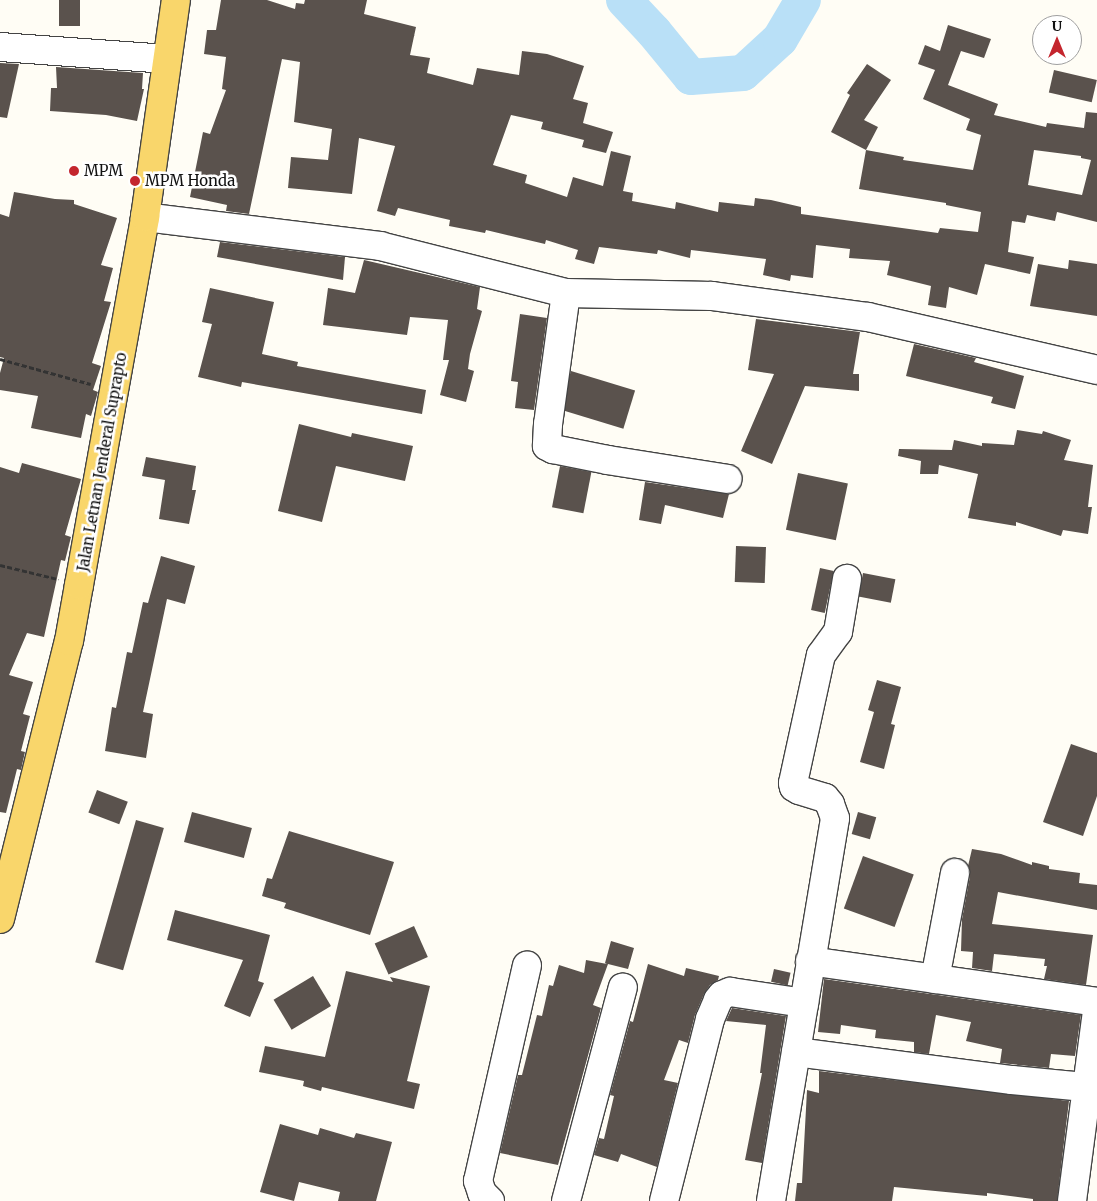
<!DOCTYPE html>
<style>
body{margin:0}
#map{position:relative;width:1097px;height:1201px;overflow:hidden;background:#fffdf5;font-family:Merriweather,serif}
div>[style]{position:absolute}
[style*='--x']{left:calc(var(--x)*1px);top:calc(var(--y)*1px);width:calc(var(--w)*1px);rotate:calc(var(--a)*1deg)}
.river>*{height:36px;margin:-18px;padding:0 18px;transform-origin:18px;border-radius:18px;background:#b9e0f7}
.building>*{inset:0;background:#5a524d;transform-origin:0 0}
.path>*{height:3px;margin-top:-1.5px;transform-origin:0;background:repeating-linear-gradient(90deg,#333 0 5px,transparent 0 7.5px)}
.roads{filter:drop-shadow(1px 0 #444) drop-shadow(-1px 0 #444) drop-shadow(0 1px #444) drop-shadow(0 -1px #444)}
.minor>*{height:28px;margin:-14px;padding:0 14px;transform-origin:14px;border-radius:14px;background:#fff}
.major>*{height:28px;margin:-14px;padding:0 14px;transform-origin:14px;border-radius:14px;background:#f9d66b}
.dots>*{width:14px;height:14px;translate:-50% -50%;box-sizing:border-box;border:2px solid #fff;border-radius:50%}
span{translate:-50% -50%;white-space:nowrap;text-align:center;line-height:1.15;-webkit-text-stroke:5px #fff;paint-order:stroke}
.poi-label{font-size:15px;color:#111}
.left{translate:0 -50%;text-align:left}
.street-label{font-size:15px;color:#111}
.north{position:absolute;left:1032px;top:15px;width:50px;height:50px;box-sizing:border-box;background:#fff;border:1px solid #a0a0a0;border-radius:50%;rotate:0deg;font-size:14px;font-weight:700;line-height:20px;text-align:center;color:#111}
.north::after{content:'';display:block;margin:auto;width:18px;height:22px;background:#c4262e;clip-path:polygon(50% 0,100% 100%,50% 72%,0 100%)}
</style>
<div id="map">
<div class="river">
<div style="--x:624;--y:0;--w:44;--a:46.8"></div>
<div style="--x:654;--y:32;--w:58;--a:50.6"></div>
<div style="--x:691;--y:77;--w:52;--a:-4.4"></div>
<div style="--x:743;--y:73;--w:50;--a:-42.6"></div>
<div style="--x:780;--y:39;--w:45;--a:-59.5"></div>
</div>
<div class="building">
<div style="left:59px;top:0;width:21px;height:26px"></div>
<div style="clip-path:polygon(evenodd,221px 0,267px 0,295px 9px,296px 3px,304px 4px,305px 0,367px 0,364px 14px,416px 27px,410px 55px,430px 58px,427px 73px,473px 85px,477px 68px,519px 75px,522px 51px,547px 54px,584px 66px,573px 99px,588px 103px,583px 123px,613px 132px,606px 153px,582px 147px,584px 140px,541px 129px,543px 122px,511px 115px,493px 165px,527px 175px,525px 183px,567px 197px,573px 177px,603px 186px,611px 151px,631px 156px,623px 191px,633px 193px,632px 201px,675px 209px,676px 202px,718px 212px,719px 202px,754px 206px,755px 198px,771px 200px,801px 207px,801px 214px,938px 233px,940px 228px,978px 232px,981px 212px,946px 205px,946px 203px,859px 189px,866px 150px,904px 157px,903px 160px,973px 170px,981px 135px,966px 130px,970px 119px,923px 99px,935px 70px,918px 64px,925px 45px,940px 51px,948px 25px,991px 39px,984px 58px,961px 51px,948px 85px,998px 104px,994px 115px,1046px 127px,1047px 123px,1084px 128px,1086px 112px,1097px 113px,1097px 222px,1057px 212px,1055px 221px,1027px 215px,1025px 223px,1012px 221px,1008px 252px,1034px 257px,1030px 274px,985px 264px,977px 295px,949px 287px,946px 308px,928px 305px,931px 286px,887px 275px,890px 261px,849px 258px,850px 249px,816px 245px,813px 278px,791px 275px,790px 281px,763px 275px,766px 259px,691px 250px,690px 258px,658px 250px,657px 254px,599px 247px,594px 264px,575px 259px,578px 250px,546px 240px,545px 244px,486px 230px,485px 233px,449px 226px,450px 220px,398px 208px,395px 216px,377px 211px,395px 146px,359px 138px,352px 194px,288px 188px,291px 157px,328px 160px,332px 129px,294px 122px,300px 62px,282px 59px,249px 214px,226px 211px,227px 205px,190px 197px,203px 132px,210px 134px,226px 90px,222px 89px,226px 57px,204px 54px,207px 30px,216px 30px,221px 0,1034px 150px,1081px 156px,1081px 158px,1091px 160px,1082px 195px,1028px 185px,1034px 150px)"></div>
<div style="clip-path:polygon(0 63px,19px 64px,7px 118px,0 117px)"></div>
<div style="clip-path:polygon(867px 64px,891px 80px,864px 120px,878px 127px,866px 150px,831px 132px,850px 95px,847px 93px)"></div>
<div style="clip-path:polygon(56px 67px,143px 73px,142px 89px,144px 89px,137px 121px,106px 115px,50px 111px,51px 88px,57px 88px)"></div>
<div style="left:1054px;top:70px;width:44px;height:23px;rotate:13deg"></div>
<div style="clip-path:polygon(14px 192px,55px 199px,74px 200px,74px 204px,117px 218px,101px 265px,113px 268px,104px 301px,111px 302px,92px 363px,101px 366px,93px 390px,98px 392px,91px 416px,86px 414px,81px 438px,31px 428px,38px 396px,0 390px,0 373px,4px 358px,0 357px,0 214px,9px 217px)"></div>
<div style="clip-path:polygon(220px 242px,345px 257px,343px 280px,217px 257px)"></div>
<div style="clip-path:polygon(364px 260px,480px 287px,477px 309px,482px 311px,470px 354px,468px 369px,474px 371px,466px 402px,440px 395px,449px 360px,443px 360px,448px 320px,410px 317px,407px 335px,323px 325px,328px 288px,355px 293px)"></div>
<div style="clip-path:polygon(1069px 260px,1097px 264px,1097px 316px,1030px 306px,1038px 264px,1068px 269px)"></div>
<div style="clip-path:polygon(210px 288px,274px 302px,262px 354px,298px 362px,297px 366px,426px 390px,422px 414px,242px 382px,241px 387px,198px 377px,212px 324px,202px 322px)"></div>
<div style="clip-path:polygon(520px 314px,547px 318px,534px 410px,515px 408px,518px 382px,511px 381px)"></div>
<div style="clip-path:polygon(756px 319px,860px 332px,853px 374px,859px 374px,859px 391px,805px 386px,772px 464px,741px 451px,774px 374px,748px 370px)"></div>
<div style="clip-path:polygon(914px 344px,976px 358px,974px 362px,1024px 376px,1015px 409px,991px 403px,993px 397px,906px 376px)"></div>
<div style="left:571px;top:371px;width:67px;height:40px;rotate:17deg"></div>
<div style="clip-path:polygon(299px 424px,351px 437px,352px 433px,413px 446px,405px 481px,336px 466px,322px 522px,278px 511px)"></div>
<div style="clip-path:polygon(1017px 430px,1042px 434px,1043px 431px,1071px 440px,1064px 460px,1093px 465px,1088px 507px,1092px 507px,1088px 534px,1063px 530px,1061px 536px,1016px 522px,1016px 526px,968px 518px,978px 474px,939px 465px,938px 474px,920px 474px,921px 461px,898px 456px,899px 449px,952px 450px,954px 440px,982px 446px,982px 443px,1014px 445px)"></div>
<div style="clip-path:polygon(146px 457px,196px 466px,192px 490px,196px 490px,189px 524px,159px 519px,165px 480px,142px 476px)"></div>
<div style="clip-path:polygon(22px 463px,81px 479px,65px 535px,71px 537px,65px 561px,61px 560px,44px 637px,27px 633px,9px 675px,33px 682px,23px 714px,30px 716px,21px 751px,25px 752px,21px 770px,17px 769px,6px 813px,0 812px,0 467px,19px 473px)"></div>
<div style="left:560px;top:466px;width:32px;height:42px;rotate:11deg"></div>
<div style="left:798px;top:473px;width:51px;height:58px;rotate:12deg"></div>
<div style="clip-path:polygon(645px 482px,729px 494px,723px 518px,665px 505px,661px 524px,639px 520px)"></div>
<div style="left:736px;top:546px;width:30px;height:36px;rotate:2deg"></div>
<div style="clip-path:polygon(161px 556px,195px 566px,185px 604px,167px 599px,143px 712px,153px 714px,146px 758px,105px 751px,112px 707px,116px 708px,127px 652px,132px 653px,143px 602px,148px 603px)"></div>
<div style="left:820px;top:568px;width:14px;height:43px;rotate:12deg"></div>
<div style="left:863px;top:573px;width:33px;height:24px;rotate:11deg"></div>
<div style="clip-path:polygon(877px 680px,901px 687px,891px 724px,895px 725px,884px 769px,860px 762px,874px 712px,868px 710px)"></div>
<div style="clip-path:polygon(1071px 744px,1097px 753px,1097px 796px,1083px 836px,1043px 822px)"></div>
<div style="left:97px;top:790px;width:33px;height:24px;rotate:21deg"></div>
<div style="left:192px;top:812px;width:62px;height:31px;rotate:15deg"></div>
<div style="left:858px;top:812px;width:19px;height:23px;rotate:16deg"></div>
<div style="left:136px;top:820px;width:29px;height:148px;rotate:16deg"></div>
<div style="clip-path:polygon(289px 831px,394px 862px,370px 935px,284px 908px,286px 903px,262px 896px,267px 878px,272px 879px)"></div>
<div style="clip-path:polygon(972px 849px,1001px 854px,1032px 865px,1032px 862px,1049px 866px,1049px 869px,1080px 873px,1079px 883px,1097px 885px,1097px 910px,998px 892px,992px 924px,1093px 935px,1086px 985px,1044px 979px,1047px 966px,1044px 966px,1045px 959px,994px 954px,992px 971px,972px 968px,973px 952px,961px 951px,962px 919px,970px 876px,968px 866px)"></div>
<div style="left:863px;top:856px;width:54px;height:56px;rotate:20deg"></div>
<div style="clip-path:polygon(175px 910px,270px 935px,258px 981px,264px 983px,250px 1017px,224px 1006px,243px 960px,167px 940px)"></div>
<div style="left:414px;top:926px;width:34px;height:43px;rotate:66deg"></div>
<div style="clip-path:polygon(611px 941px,634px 948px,628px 969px,608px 964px,593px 1005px,601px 1008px,558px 1165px,500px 1153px,518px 1075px,522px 1075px,537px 1015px,542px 1016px,549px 985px,553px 986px,559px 965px,584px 973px,586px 960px,607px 964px,605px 963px)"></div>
<div style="clip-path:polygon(648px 964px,684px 976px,686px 968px,719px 976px,718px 980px,710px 985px,704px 994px,695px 1015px,688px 1043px,679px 1040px,664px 1080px,678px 1083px,657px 1167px,621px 1154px,618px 1162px,594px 1155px,599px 1138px,604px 1139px,614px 1096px,610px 1095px,630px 1021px,633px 1022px)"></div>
<div style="left:774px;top:969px;width:17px;height:13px;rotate:13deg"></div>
<div style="clip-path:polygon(346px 971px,393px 982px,390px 977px,430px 986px,407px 1081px,420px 1084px,414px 1109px,322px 1087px,321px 1091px,303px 1086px,304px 1081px,259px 1072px,265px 1046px,325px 1057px)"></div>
<div style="left:313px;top:976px;width:35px;height:46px;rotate:59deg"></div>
<div style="clip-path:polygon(824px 979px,1081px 1015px,1075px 1056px,1051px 1054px,1049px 1068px,1000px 1063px,1002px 1049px,966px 1041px,971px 1022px,936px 1015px,929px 1054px,914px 1052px,914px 1042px,875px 1038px,876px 1030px,841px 1025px,840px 1034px,818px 1032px)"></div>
<div style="clip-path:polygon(732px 1008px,786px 1016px,762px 1163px,745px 1160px,762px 1073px,760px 1073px,766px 1025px,726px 1021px)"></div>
<div style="clip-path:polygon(819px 1071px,1069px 1101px,1057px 1201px,1033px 1201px,1033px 1199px,987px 1193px,987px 1196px,894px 1187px,892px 1201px,795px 1201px,797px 1183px,802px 1183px,807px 1090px,819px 1093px)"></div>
<div style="clip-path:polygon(280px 1124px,318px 1135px,320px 1128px,354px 1138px,356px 1133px,392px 1142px,376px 1201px,338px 1201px,340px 1192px,299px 1182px,294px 1201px,260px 1192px)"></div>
</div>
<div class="path">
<div style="--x:0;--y:359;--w:94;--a:15.4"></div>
<div style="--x:0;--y:565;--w:60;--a:13.6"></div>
</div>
<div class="roads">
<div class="minor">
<div style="--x:0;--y:47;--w:167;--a:4.1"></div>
<div style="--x:145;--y:217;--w:237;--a:7"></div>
<div style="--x:380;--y:246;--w:192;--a:14.2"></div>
<div style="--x:566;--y:293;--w:146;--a:1.2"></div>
<div style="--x:712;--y:296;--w:157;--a:7.7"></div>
<div style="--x:868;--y:317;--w:235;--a:13"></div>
<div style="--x:566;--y:293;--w:132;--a:97.8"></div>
<div style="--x:548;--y:424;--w:22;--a:93"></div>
<div style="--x:547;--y:446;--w:7;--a:27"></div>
<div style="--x:553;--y:449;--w:56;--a:11.3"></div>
<div style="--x:608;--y:460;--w:121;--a:9"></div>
<div style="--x:810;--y:961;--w:290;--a:8.1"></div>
<div style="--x:935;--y:979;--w:108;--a:-79.3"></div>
<div style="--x:796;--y:1052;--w:218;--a:7.4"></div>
<div style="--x:1012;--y:1080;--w:73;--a:5.5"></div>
<div style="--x:490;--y:1201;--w:11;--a:-135"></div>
<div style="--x:482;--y:1193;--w:13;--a:-108"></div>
<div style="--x:478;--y:1181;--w:221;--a:-77.2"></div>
<div style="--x:566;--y:1201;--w:221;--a:-75.1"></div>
<div style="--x:664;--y:1201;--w:188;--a:-75.8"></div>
<div style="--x:710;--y:1019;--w:21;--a:-67"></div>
<div style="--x:718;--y:1000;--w:6;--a:-51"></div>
<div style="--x:722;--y:995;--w:9;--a:-21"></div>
<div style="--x:730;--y:992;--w:75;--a:8.5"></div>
<div style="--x:771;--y:1201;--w:388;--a:-80.5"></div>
<div style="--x:835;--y:818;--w:15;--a:-110"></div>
<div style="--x:830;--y:804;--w:8;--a:-130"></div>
<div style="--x:825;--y:798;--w:27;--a:-163"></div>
<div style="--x:799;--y:790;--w:6;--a:-149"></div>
<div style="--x:794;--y:787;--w:4;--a:-104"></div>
<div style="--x:793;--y:783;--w:131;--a:-77.7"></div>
<div style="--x:821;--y:655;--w:29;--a:-54"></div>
<div style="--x:838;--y:632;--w:54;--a:-80.4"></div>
<div style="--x:1072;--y:1201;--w:192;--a:-82.5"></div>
</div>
<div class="major">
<div style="--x:0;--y:919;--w:286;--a:-76.1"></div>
<div style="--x:69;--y:641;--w:57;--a:-79.9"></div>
<div style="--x:79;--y:585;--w:374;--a:-79.8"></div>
<div style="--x:145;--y:217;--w:219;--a:-81.9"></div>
</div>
</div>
<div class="dots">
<div style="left:74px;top:171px;background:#c4262e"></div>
<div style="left:135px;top:181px;background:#c4262e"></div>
</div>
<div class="poi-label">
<span class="left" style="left:84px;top:171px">MPM</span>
<span class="left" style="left:145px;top:181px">MPM Honda</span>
</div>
<div class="street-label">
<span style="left:102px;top:462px;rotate:-80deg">Jalan Letnan Jenderal Suprapto</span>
</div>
<div class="north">U</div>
</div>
